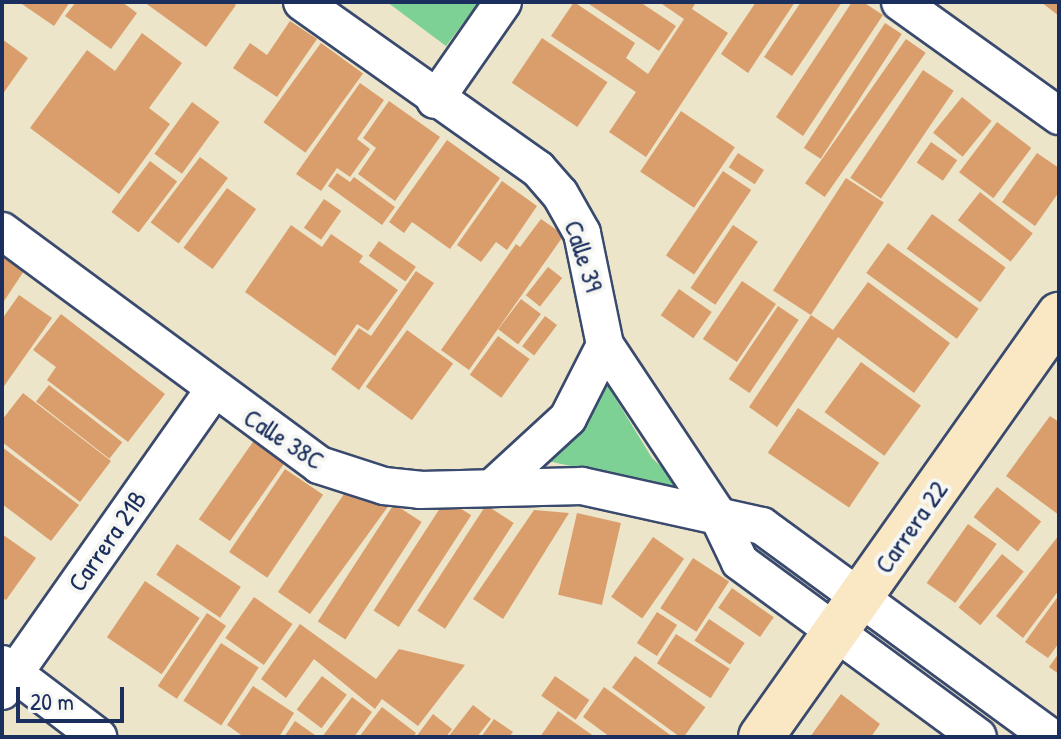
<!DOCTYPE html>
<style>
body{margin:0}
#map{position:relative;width:1061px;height:739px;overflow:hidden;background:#ece5c9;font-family:"Patrick Hand",sans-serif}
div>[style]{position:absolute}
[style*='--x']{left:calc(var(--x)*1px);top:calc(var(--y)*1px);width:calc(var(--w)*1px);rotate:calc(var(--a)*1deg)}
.green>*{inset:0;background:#7dd195}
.building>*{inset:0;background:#da9e6c;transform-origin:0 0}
.roads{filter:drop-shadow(2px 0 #3a4a6e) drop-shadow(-2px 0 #3a4a6e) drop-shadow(0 2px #3a4a6e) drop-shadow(0 -2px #3a4a6e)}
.street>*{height:36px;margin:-18px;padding:0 18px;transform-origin:18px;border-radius:18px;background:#fff}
.secondary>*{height:44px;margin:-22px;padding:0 22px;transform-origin:22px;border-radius:22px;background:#fae7c3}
span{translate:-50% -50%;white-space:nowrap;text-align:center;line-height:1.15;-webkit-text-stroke:8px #f6f6f2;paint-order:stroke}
.street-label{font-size:26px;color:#1b2f5e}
.frame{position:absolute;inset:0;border:4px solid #1b2f5e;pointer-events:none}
.scale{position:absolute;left:16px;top:687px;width:108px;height:36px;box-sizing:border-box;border:4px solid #1b2f5e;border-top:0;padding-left:10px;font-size:24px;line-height:28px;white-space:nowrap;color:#1b2f5e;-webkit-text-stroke:6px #f6f6f2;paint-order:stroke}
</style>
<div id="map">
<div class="green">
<div style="clip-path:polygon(387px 2px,479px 2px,446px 46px)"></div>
<div style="clip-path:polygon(606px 383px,652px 458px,687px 491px,543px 460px)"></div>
</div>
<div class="building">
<div style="clip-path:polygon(19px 2px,70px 2px,54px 26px)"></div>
<div style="clip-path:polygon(76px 2px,122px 2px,137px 13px,111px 49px,65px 16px)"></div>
<div style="clip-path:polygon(144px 2px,232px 2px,236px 5px,206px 47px)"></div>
<div style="clip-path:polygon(574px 2px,635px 43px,626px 58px,648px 74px,684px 19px,659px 2px,696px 2px,692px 9px,728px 33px,646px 157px,609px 132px,636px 92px,551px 36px)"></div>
<div style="clip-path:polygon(586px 2px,640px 2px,676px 26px,659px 51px)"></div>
<div style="clip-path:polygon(756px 2px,795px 2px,748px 73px,721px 54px)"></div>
<div style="clip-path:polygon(801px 2px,842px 2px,792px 76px,764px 57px)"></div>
<div style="clip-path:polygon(852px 2px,863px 2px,883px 15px,803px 136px,776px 117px)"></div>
<div style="clip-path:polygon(1041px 2px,1059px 2px,1059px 16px)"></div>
<div style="clip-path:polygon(290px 21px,317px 39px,277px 97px,233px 68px,250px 43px,267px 55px)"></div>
<div style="left:885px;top:23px;width:20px;height:149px;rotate:33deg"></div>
<div style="clip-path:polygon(142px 33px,182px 63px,149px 108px,170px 124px,119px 194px,30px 128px,87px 50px,115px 71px)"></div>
<div style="left:542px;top:38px;width:79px;height:54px;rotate:34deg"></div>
<div style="clip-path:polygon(2px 39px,28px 58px,2px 95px)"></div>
<div style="left:906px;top:39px;width:24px;height:176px;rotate:35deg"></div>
<div style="left:321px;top:43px;width:52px;height:98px;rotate:36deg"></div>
<div style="left:923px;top:70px;width:37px;height:130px;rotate:34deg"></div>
<div style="clip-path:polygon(360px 83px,384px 100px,357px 139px,370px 149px,350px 177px,337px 168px,321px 191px,296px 174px)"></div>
<div style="left:962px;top:97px;width:38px;height:46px;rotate:39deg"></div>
<div style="clip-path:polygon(389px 101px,440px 137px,395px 201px,358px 174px,376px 148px,363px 138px)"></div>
<div style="left:192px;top:102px;width:34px;height:64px;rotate:36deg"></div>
<div style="left:681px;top:111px;width:65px;height:73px;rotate:34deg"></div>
<div style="left:997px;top:122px;width:43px;height:63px;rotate:37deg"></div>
<div style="clip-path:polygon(447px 140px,500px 178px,450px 249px,412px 222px,404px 233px,389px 222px)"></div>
<div style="left:931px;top:142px;width:32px;height:25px;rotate:35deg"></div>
<div style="left:738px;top:153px;width:31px;height:17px;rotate:33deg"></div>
<div style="clip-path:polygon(1037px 153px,1059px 168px,1059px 192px,1035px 226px,1002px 202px)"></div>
<div style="left:200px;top:157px;width:35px;height:82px;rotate:37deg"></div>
<div style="left:150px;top:161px;width:34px;height:64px;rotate:37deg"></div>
<div style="left:723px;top:171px;width:34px;height:102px;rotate:34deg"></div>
<div style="clip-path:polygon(337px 173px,350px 182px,354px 177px,395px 207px,382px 225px,328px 186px)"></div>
<div style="left:846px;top:178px;width:45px;height:134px;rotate:33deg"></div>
<div style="clip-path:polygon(502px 181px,537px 206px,507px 250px,496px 242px,481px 262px,457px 245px)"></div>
<div style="left:227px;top:188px;width:36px;height:74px;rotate:36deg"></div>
<div style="left:980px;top:192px;width:67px;height:36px;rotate:38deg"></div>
<div style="left:324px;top:199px;width:21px;height:35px;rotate:35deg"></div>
<div style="left:932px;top:214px;width:91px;height:43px;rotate:36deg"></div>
<div style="clip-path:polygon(541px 219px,564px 235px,469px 370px,441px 350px,516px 244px,520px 247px)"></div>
<div style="clip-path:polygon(291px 225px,322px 247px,331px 234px,363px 256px,359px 262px,398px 290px,368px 331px,357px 324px,335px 356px,245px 292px)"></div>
<div style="left:733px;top:225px;width:30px;height:76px;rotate:34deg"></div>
<div style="left:379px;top:241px;width:45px;height:18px;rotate:35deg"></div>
<div style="left:888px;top:243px;width:112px;height:37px;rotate:36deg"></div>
<div style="clip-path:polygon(2px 257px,24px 271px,2px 304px)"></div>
<div style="left:548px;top:267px;width:18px;height:36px;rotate:38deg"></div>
<div style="clip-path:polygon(416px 271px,434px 283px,359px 390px,331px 369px,359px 328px,371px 336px)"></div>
<div style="left:742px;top:281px;width:41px;height:70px;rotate:34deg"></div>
<div style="clip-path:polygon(868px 282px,950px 343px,914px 393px,838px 337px,777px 427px,749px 407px,811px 315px,833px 330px)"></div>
<div style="left:679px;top:289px;width:40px;height:32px;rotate:35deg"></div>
<div style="clip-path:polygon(19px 295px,52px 318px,2px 389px,2px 319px)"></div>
<div style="left:521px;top:299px;width:25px;height:38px;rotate:37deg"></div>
<div style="left:778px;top:306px;width:25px;height:88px;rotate:34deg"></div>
<div style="clip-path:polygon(61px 314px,165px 394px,128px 442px,47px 380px,56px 367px,33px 350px)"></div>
<div style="left:545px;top:316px;width:15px;height:38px;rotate:37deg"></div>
<div style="left:407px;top:330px;width:57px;height:70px;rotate:36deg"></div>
<div style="left:498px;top:336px;width:39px;height:48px;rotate:36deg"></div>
<div style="left:861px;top:362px;width:74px;height:62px;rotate:36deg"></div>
<div style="left:49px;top:385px;width:93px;height:21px;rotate:38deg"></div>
<div style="clip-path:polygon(23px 393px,111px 461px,80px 502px,2px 442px,2px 420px)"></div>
<div style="left:798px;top:408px;width:98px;height:54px;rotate:34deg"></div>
<div style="clip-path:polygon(1050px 416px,1059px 422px,1059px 515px,1006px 476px)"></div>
<div style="left:255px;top:439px;width:38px;height:98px;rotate:35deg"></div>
<div style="clip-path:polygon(2px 447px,79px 505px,51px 541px,2px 504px)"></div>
<div style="left:285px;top:469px;width:46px;height:100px;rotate:34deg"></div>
<div style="left:997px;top:487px;width:56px;height:38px;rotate:38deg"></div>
<div style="clip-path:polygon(346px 491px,392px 501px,310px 614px,278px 592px)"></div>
<div style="left:446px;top:499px;width:30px;height:133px;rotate:33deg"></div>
<div style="left:394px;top:504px;width:33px;height:140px;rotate:33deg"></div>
<div style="left:486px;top:505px;width:33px;height:126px;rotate:33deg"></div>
<div style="clip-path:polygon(534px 510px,569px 513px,503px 619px,473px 599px)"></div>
<div style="left:577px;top:513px;width:45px;height:84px;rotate:13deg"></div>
<div style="left:968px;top:524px;width:35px;height:72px;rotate:35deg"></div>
<div style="clip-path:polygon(2px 534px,36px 558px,6px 600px,2px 598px)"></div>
<div style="clip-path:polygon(1059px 535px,1059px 590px,1023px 638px,996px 616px)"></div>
<div style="left:653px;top:537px;width:38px;height:73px;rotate:35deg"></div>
<div style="left:177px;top:544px;width:77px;height:37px;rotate:34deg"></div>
<div style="left:1002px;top:554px;width:28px;height:69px;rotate:39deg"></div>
<div style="left:693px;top:558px;width:43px;height:60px;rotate:33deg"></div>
<div style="left:145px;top:581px;width:66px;height:68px;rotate:34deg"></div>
<div style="left:732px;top:588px;width:51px;height:24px;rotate:35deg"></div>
<div style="clip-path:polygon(1059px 595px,1059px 643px,1048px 658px,1025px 642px)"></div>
<div style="left:254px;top:597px;width:47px;height:50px;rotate:35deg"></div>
<div style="left:657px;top:612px;width:24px;height:37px;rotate:33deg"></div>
<div style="left:207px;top:613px;width:23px;height:88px;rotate:34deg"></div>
<div style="left:709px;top:619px;width:43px;height:26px;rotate:34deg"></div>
<div style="clip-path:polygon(300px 624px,376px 679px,399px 649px,465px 665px,418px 726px,382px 699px,375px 709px,314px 659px,286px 698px,261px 679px)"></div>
<div style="left:676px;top:634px;width:64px;height:35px;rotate:33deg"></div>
<div style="left:221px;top:643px;width:45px;height:69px;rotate:33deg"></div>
<div style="clip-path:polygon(1059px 653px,1059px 674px,1049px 667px)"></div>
<div style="left:635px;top:656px;width:87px;height:39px;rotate:36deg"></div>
<div style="left:322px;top:676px;width:31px;height:42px;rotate:37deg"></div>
<div style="left:555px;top:676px;width:42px;height:24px;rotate:35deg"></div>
<div style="clip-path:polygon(253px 686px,294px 713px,279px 737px,244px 737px,227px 725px)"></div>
<div style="clip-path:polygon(604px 687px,673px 737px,610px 737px,583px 717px)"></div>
<div style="clip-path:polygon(841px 694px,880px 724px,871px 737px,810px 737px)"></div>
<div style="clip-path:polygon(352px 697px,372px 712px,354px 737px,322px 737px)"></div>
<div style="clip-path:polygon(473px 705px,491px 719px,477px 737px,448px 737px)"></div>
<div style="clip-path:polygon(382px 707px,416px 733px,413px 737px,359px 737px)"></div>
<div style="clip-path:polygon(558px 711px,595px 737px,540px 737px)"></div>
<div style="clip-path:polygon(433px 714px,452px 729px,446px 737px,416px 737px)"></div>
<div style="clip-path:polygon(494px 719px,513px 732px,509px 737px,481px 737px)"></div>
<div style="clip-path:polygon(295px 721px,315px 735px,314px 737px,284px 737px)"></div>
</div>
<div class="roads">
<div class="street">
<div style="--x:302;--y:2;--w:289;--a:35.3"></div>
<div style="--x:538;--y:169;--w:33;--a:49"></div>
<div style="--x:560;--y:194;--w:45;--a:60.6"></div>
<div style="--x:582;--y:233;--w:114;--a:78.4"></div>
<div style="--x:605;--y:345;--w:201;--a:56.4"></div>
<div style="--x:716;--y:512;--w:55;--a:64.4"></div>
<div style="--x:740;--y:562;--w:295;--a:36.3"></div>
<div style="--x:900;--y:2;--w:196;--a:35.6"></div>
<div style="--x:435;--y:100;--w:119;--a:-55.2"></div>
<div style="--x:2;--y:231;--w:394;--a:36.4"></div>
<div style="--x:319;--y:465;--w:68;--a:17.9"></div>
<div style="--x:384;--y:486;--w:36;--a:6"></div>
<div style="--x:420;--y:490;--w:162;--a:-1.4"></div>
<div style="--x:582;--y:486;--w:184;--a:12.5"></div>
<div style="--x:762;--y:526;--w:357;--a:36.2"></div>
<div style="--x:493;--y:487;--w:102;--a:-42.6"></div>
<div style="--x:568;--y:418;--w:82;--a:-63.1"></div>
<div style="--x:2;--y:664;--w:121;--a:37.2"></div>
<div style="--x:2;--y:691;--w:367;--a:-54.9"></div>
</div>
<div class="secondary">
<div style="--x:761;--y:737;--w:517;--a:-54.77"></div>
</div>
</div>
<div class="street-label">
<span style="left:584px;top:256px;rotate:72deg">Calle 39</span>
<span style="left:284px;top:439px;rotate:33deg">Calle 38C</span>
<span style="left:911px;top:527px;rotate:-55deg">Carrera 22</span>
<span style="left:107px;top:541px;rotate:-55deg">Carrera 21B</span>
</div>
<div class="frame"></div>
<div class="scale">20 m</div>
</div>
